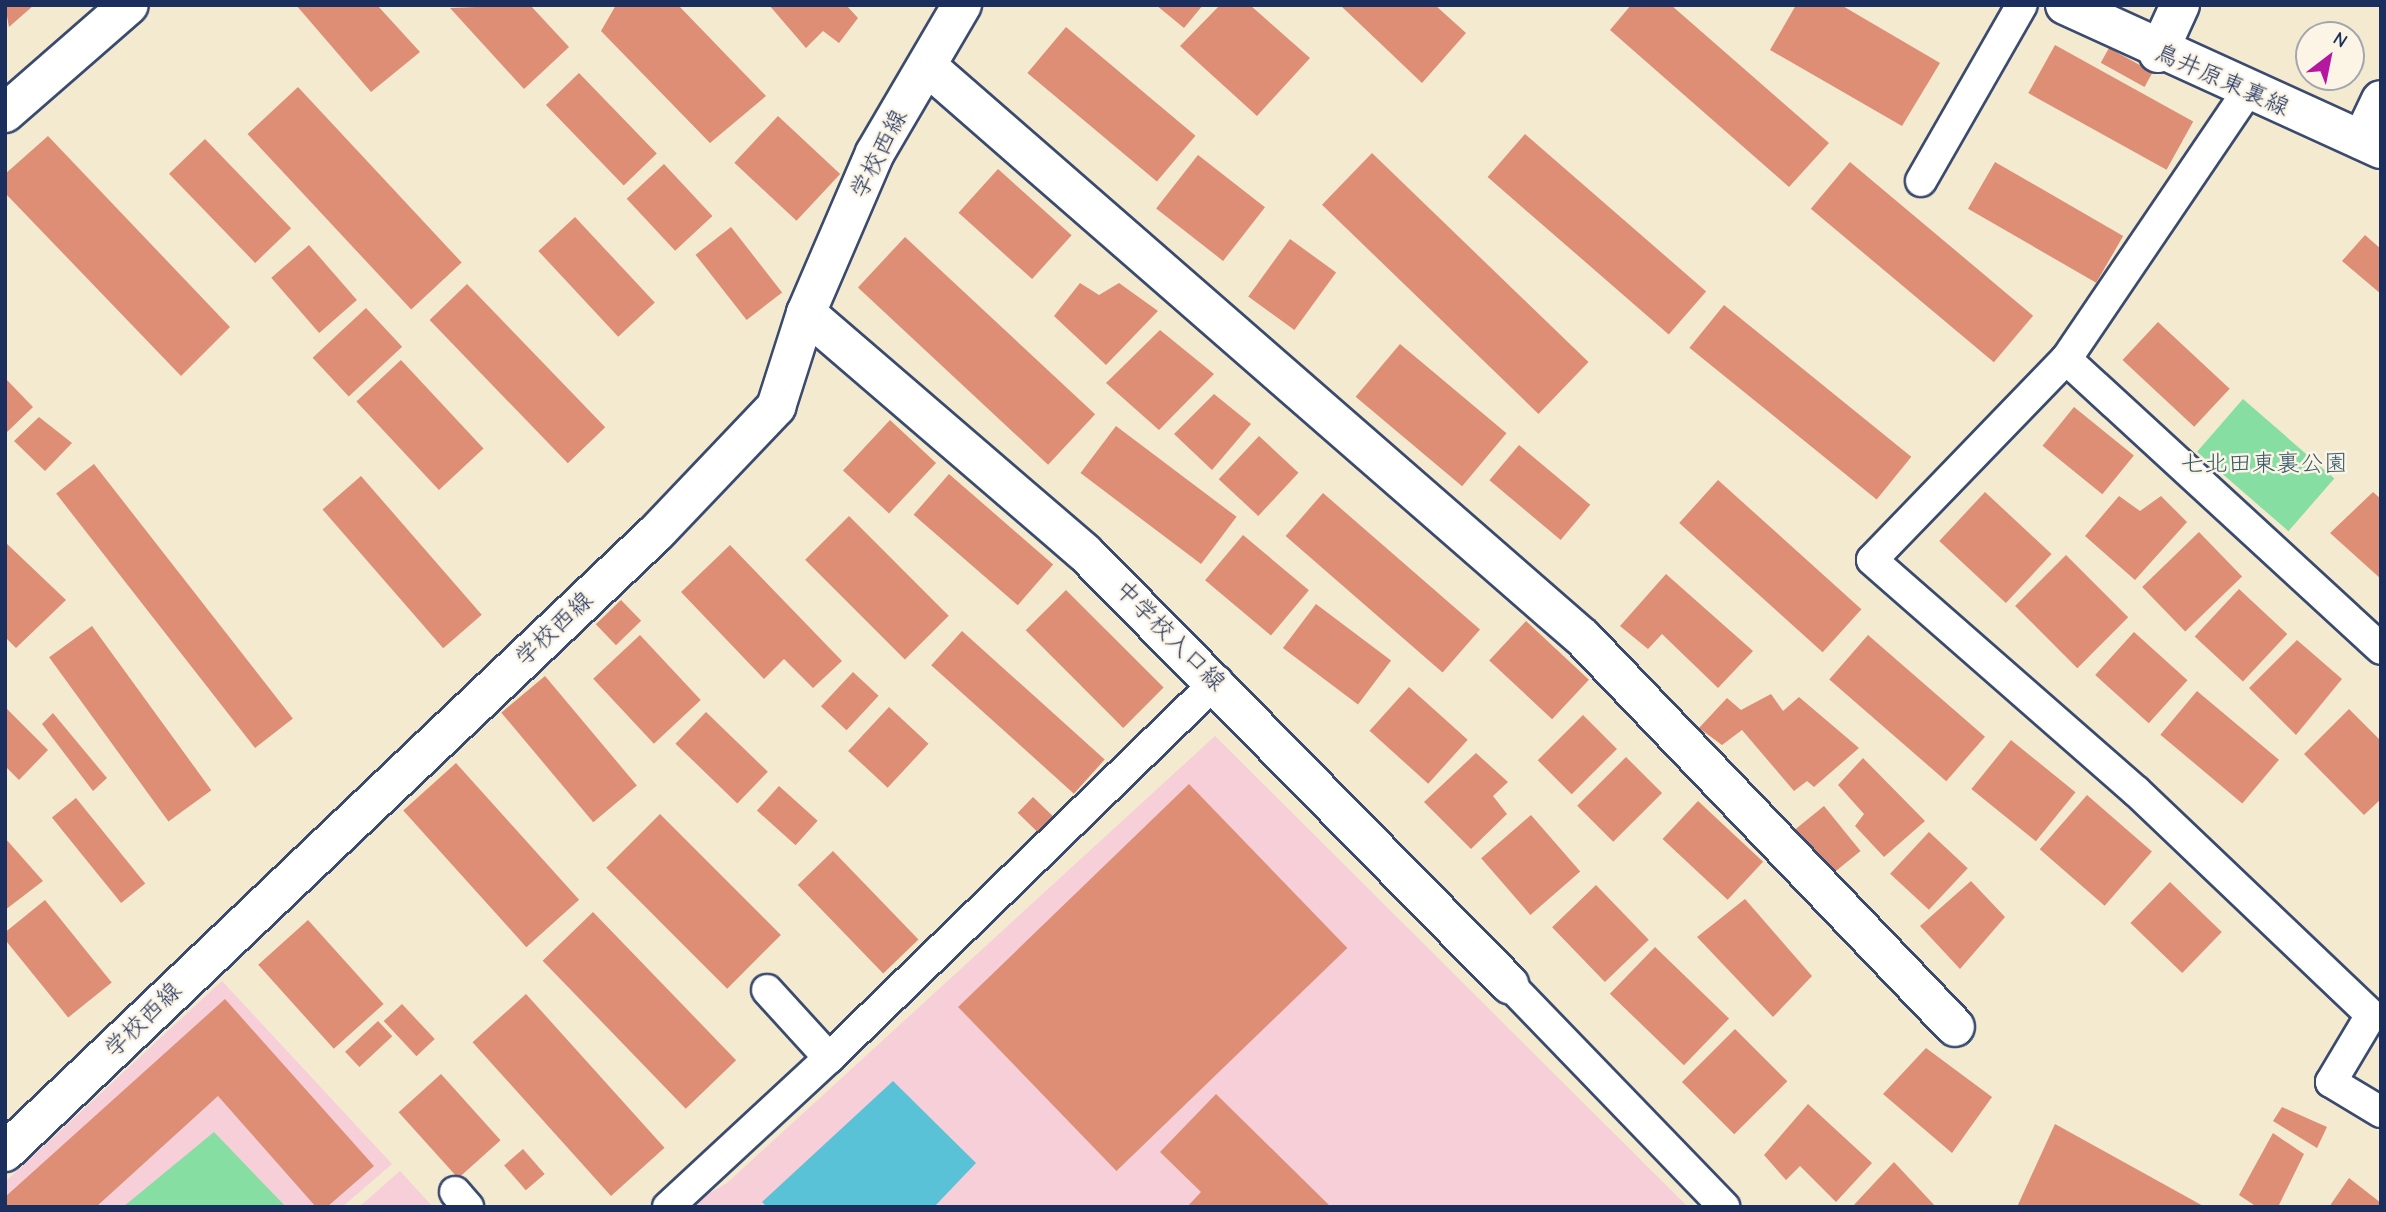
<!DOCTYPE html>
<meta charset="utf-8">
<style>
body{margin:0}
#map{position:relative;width:2386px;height:1212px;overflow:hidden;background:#f3ead0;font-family:"Comic Neue","Klee One",sans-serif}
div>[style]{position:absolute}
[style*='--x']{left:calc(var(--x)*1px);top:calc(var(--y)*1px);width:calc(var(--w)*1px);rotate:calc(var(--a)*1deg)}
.built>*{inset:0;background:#f6cfd8}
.green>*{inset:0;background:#86dea2;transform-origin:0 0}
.water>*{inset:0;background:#5ac2d7}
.building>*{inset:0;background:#dd8e75;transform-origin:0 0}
.roads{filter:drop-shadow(2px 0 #3b4b6f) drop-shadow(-2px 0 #3b4b6f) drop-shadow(0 2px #3b4b6f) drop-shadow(0 -2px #3b4b6f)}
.service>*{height:30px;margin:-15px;padding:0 15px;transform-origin:15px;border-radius:15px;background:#fff}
.minor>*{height:38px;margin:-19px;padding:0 19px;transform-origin:19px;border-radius:19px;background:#fff}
.tertiary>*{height:38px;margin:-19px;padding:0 19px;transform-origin:19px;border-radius:19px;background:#fff}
span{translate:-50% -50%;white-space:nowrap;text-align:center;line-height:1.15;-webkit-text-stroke:5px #fcf5e5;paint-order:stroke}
.street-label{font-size:24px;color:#1b2f5e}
.park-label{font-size:24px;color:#365b6f}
.frame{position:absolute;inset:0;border:7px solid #1b2f5e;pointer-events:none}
.north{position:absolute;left:2295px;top:21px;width:70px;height:70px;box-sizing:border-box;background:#fcf5e5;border:2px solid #a2a6af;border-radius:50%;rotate:32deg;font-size:19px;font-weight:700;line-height:28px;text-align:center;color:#1b2f5e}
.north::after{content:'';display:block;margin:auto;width:24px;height:32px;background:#b5179e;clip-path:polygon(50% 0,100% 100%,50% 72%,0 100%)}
</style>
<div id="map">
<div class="built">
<div style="clip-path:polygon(1215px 736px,1688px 1207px,686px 1207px,727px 1183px)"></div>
<div style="clip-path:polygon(222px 981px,392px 1164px,342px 1207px,5px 1207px,5px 1182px)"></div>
<div style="clip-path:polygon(400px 1171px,433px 1207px,359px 1207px)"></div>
</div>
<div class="green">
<div style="left:2243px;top:399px;width:121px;height:70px;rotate:41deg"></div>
<div style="clip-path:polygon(214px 1132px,286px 1207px,123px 1207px)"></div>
</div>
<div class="water">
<div style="clip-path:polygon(893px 1081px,976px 1163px,934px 1207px,767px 1207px,762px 1202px)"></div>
</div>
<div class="building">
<div style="clip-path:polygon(5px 5px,34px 5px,9px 27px)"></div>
<div style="clip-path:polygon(296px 5px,377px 5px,420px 52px,371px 92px)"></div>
<div style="clip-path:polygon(530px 5px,569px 47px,524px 89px,450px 8px)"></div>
<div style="clip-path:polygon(616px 5px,678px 5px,766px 96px,710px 143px,601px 31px)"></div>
<div style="clip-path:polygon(769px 5px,846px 5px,858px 18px,839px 43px,823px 31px,806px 48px)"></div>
<div style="clip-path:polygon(1156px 5px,1203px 5px,1184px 28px)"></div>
<div style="clip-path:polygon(1220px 5px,1250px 5px,1310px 58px,1257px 116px,1180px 46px)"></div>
<div style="clip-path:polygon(1340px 5px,1435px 5px,1466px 33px,1422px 83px)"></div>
<div style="clip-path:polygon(1631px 5px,1671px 5px,1829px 143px,1789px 187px,1610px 30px)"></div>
<div style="clip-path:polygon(1796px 5px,1841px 5px,1940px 63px,1902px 126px,1770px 50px)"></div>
<div style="left:1066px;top:27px;width:169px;height:60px;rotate:40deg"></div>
<div style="left:2055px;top:45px;width:158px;height:55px;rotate:29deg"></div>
<div style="left:2109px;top:48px;width:50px;height:17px;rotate:29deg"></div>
<div style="left:579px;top:73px;width:112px;height:46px;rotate:46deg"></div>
<div style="left:298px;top:87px;width:240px;height:69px;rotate:47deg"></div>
<div style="left:778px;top:116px;width:85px;height:64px;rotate:43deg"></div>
<div style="left:1525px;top:134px;width:240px;height:57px;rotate:41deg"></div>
<div style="clip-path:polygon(48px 136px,230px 327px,181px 376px,5px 193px,5px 174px)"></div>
<div style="left:205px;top:139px;width:124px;height:50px;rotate:46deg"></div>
<div style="left:1372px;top:153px;width:301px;height:72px;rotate:44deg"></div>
<div style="left:1198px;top:155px;width:85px;height:68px;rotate:38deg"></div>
<div style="left:1850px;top:162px;width:239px;height:61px;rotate:40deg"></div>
<div style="left:1995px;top:162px;width:148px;height:54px;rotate:30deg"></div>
<div style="left:664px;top:164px;width:71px;height:51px;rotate:47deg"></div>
<div style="left:998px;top:169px;width:99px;height:59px;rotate:42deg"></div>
<div style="left:575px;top:217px;width:117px;height:50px;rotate:47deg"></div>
<div style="left:731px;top:227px;width:83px;height:45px;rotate:52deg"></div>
<div style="clip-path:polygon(2365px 235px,2381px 249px,2381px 294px,2342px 261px)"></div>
<div style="left:905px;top:237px;width:260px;height:69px;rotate:43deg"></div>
<div style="left:1290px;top:239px;width:57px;height:71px;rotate:36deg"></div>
<div style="left:309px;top:245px;width:73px;height:50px;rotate:49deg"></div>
<div style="clip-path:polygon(1080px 283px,1099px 295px,1119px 283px,1158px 311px,1106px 365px,1054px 316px)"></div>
<div style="left:467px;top:284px;width:199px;height:52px;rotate:46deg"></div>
<div style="left:1724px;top:305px;width:241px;height:55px;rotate:39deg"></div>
<div style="left:366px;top:308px;width:53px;height:73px;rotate:47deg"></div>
<div style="left:2158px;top:322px;width:98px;height:52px;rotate:43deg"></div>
<div style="clip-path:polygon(1160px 330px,1214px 374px,1159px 430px,1106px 383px)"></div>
<div style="left:1400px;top:344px;width:139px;height:69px;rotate:40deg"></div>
<div style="left:401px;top:360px;width:121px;height:61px;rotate:47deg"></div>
<div style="clip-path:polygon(5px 378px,33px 407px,5px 434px)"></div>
<div style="clip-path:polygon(1214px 394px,1251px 424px,1212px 470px,1174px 434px)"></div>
<div style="left:2074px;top:407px;width:77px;height:50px;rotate:39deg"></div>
<div style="clip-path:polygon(39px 417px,72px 443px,45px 471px,14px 441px)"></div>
<div style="left:890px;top:420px;width:63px;height:69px;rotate:43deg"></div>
<div style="left:1116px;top:426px;width:151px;height:59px;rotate:37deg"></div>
<div style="left:1259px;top:436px;width:54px;height:59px;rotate:43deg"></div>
<div style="left:1519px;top:445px;width:93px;height:46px;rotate:40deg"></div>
<div style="left:94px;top:464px;width:323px;height:48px;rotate:52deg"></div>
<div style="left:949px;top:474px;width:138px;height:54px;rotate:41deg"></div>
<div style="left:361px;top:476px;width:184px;height:51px;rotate:49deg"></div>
<div style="left:1718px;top:480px;width:193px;height:58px;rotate:42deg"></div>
<div style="left:1985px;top:492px;width:91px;height:67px;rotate:43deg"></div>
<div style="clip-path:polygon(2373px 492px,2381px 499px,2381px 579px,2330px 533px)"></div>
<div style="left:1323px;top:493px;width:208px;height:57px;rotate:41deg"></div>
<div style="clip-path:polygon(2119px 496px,2140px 511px,2161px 496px,2187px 522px,2135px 580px,2085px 536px)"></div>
<div style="left:849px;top:516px;width:141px;height:62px;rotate:45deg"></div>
<div style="left:2199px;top:532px;width:62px;height:79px;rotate:46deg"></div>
<div style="left:1243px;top:535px;width:86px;height:59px;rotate:40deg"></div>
<div style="clip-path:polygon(5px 542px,66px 600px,16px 648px,5px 637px)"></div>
<div style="clip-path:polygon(730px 545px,842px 661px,813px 688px,784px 659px,764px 679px,681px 592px)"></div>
<div style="left:2066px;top:555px;width:88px;height:72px;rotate:45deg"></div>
<div style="clip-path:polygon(1666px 574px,1753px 651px,1718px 688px,1662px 634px,1648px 649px,1620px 626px)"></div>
<div style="left:2239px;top:589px;width:66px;height:65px;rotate:43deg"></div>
<div style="left:1066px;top:590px;width:138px;height:57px;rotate:45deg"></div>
<div style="left:621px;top:600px;width:29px;height:35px;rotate:46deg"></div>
<div style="left:1316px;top:604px;width:94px;height:55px;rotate:37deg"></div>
<div style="left:1526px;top:621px;width:86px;height:54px;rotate:43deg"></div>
<div style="left:92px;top:626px;width:203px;height:53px;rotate:54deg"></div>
<div style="left:962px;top:631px;width:192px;height:46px;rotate:42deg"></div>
<div style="left:2134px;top:632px;width:72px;height:58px;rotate:42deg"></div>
<div style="left:640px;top:635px;width:89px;height:64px;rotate:47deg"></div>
<div style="left:1868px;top:635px;width:155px;height:59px;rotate:41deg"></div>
<div style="clip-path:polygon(2297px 640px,2342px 679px,2296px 735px,2249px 688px)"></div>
<div style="left:853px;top:672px;width:35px;height:47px;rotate:43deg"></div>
<div style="left:545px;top:676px;width:143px;height:57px;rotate:50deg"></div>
<div style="left:1409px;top:687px;width:79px;height:59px;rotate:42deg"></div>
<div style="left:2197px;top:691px;width:107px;height:57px;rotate:40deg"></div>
<div style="clip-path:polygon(1771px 694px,1783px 711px,1799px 697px,1859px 748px,1814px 787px,1807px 781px,1794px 791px,1742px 730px,1722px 745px,1699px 728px,1727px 698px,1741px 710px)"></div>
<div style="clip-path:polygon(5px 707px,48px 750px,19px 780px,5px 766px)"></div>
<div style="left:889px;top:707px;width:54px;height:60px;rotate:43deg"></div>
<div style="clip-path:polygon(2349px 709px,2381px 741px,2381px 799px,2364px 815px,2304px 754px)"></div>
<div style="left:706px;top:712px;width:86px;height:44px;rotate:44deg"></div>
<div style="clip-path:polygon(53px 713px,107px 778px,93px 791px,42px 724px)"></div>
<div style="left:1583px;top:715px;width:48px;height:64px;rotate:45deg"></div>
<div style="left:2011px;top:740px;width:83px;height:63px;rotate:39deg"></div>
<div style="clip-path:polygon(1476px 753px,1508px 782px,1493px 796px,1507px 814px,1471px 849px,1424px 802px)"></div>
<div style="left:1626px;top:757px;width:51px;height:69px;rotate:45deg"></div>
<div style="clip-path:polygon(1863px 758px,1925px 821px,1884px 857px,1855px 826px,1864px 814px,1838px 785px)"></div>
<div style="left:456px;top:763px;width:184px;height:71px;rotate:48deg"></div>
<div style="left:1189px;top:784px;width:228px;height:321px;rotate:46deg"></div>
<div style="left:779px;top:786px;width:52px;height:33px;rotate:42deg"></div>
<div style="left:2087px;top:795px;width:86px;height:72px;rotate:41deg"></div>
<div style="left:1033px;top:797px;width:35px;height:22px;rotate:44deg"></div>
<div style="left:76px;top:798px;width:110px;height:31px;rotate:51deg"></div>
<div style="left:1698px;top:801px;width:89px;height:52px;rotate:43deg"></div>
<div style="left:1824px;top:806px;width:58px;height:38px;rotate:51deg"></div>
<div style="left:660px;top:814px;width:171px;height:76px;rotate:45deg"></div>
<div style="left:1531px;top:815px;width:75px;height:66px;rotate:49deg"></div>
<div style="left:1929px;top:832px;width:53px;height:57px;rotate:43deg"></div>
<div style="clip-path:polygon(5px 838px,43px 881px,5px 910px)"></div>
<div style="left:833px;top:851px;width:123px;height:49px;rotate:46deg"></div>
<div style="clip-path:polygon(1971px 881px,2005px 917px,1960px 969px,1920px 926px)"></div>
<div style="left:2170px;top:882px;width:72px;height:57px;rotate:44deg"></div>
<div style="left:1596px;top:885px;width:76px;height:61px;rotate:46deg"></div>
<div style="clip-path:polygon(1745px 899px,1812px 976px,1773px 1017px,1697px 937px)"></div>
<div style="left:45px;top:900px;width:106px;height:56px;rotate:51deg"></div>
<div style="left:593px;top:912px;width:206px;height:70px;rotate:46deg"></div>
<div style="left:308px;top:920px;width:113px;height:67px;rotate:48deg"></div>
<div style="left:1655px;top:947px;width:103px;height:65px;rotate:44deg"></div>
<div style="left:526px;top:994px;width:207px;height:72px;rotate:48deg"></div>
<div style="clip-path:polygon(225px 999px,374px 1166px,327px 1207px,316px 1207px,218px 1096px,96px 1207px,5px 1207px,5px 1197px)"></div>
<div style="left:402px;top:1004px;width:48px;height:25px;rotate:47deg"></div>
<div style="left:378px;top:1021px;width:21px;height:45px;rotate:47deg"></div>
<div style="left:1735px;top:1029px;width:74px;height:75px;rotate:45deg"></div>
<div style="clip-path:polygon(1926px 1048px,1992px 1097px,1952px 1153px,1883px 1094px)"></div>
<div style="left:441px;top:1074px;width:89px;height:57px;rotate:48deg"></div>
<div style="clip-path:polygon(1216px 1094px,1331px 1207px,1187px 1207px,1201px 1192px,1160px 1152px)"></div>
<div style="clip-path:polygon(1808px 1104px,1872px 1163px,1836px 1202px,1800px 1166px,1786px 1180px,1764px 1155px)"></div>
<div style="clip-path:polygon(2282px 1107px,2327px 1127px,2317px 1148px,2273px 1121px)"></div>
<div style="clip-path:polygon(2055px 1124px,2205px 1207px,2017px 1207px)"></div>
<div style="clip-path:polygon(2273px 1133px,2304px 1154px,2278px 1207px,2257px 1207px,2239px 1195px)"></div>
<div style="left:523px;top:1149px;width:33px;height:25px;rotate:49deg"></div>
<div style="clip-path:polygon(1894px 1162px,1936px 1207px,1852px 1207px)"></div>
<div style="clip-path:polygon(2349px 1178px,2381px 1203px,2381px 1207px,2329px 1207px)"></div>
</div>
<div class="roads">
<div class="service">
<div style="--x:2247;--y:92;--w:323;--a:124.1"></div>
<div style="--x:2066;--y:359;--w:279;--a:134"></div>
<div style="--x:1872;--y:560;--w:351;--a:41.2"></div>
<div style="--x:2136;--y:791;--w:325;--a:43.6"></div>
<div style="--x:2371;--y:1015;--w:78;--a:120.8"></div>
<div style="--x:2331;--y:1082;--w:58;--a:31"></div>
<div style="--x:1921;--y:181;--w:203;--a:-60.2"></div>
<div style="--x:2066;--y:359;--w:428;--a:42.6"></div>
<div style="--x:1509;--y:984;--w:310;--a:46"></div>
<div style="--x:767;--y:990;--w:92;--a:47.6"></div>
<div style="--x:829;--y:1058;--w:541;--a:-44.18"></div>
<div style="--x:455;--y:1192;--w:20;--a:49"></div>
<div style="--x:668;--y:1207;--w:219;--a:-42.8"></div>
</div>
<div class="minor">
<div style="--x:2065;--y:5;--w:347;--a:24.5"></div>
<div style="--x:2158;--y:53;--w:53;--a:-65.4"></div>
<div style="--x:927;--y:66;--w:870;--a:41.09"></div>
<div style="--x:1583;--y:638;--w:538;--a:46.28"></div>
<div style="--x:2362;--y:140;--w:44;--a:-64.6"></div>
<div style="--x:806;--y:313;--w:368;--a:40.7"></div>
<div style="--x:1085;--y:553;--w:605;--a:45.47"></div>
<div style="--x:5;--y:1152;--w:900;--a:-43.56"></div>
<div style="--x:657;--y:532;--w:173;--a:-46.4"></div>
<div style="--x:776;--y:407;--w:99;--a:-72.3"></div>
<div style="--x:806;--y:313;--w:174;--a:-66.7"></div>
<div style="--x:875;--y:153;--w:172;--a:-59.6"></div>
</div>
<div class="tertiary">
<div style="--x:5;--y:113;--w:164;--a:-41.1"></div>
</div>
</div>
<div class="street-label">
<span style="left:2222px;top:80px;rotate:24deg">鳥井原東裏線</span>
<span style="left:879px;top:154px;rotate:-63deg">学校西線</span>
<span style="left:554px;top:629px;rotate:-43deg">学校西線</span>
<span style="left:1170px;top:636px;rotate:45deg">中学校入口線</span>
<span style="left:143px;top:1020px;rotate:-44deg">学校西線</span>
</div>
<div class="park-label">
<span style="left:2264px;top:464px">七北田東裏公園</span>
</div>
<div class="frame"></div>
<div class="north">N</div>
</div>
